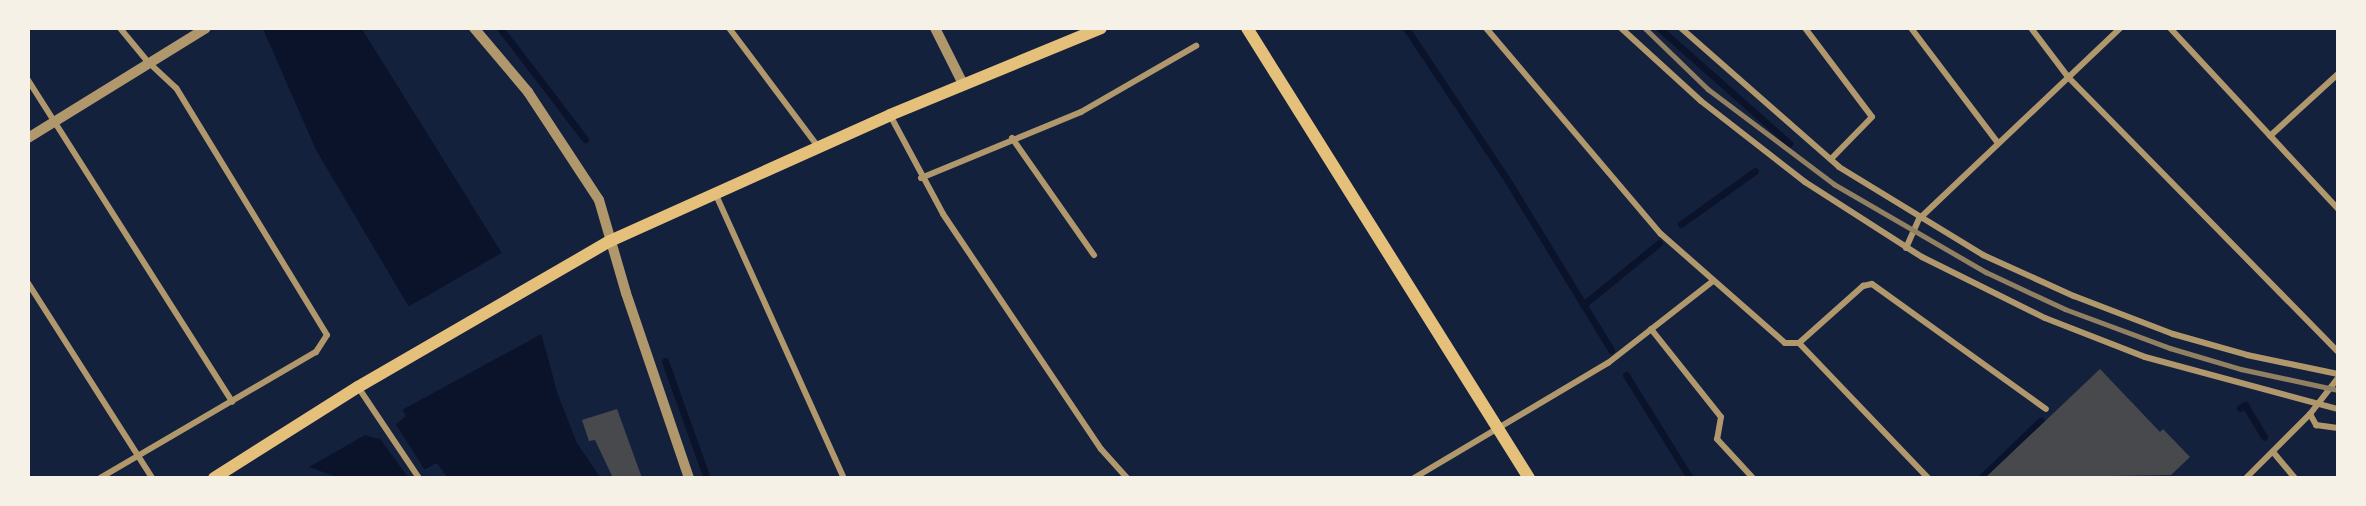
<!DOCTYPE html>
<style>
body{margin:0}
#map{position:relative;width:2366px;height:506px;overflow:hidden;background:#14213d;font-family:Barlow,sans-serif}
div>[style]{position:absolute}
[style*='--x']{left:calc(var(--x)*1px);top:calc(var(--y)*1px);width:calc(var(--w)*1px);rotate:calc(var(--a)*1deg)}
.water>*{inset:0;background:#0b132b}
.pier>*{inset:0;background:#14213d}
.stream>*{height:7px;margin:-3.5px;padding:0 3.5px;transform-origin:3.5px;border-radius:3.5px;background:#0b132b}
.building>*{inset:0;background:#48494c}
.minor>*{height:6px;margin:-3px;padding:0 3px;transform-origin:3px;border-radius:3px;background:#b1986c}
.tertiary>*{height:10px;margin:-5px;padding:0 5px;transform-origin:5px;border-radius:5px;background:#b1986c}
.secondary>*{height:12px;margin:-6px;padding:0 6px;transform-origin:6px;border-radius:6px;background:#e5c07b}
.rail>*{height:4.5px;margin:-2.25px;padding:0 2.25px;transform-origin:2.25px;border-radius:2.25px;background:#918062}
span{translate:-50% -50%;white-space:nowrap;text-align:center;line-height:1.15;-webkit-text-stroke:5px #f6f1e7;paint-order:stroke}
.frame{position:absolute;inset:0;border:30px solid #f6f1e7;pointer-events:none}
</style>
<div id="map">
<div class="water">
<div style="clip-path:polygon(263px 29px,362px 29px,533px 303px,558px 395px,577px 443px,600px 477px,447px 477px,437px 463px,410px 477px,339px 478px,309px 467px,365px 435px,378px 439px,406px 416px,368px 350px,416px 319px,316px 150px)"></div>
</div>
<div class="pier">
<div style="clip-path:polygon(505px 251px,536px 301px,545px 332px,400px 411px,365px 349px,412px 318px,406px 308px)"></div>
<div style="clip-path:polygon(395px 423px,426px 472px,416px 478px,408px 477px,378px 436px)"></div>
</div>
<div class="stream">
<div style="--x:500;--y:28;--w:140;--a:52.6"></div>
<div style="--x:1406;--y:28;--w:184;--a:56.3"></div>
<div style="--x:1508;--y:181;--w:198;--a:58.6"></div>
<div style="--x:1659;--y:28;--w:174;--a:41.5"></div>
<div style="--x:1681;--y:224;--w:91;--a:-35.6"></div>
<div style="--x:1583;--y:305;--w:98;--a:-39.2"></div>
<div style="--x:665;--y:361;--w:124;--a:70.3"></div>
<div style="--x:1626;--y:375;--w:121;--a:58.1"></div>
<div style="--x:2240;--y:408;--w:6;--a:-31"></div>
<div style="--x:2245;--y:405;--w:37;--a:59"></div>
<div style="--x:1981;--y:478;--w:83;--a:-44"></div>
</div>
<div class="building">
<div style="clip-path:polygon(2100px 369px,2160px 432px,2163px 429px,2190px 457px,2171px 475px,1985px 478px)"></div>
<div style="clip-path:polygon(617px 409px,642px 478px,613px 478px,595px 440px,589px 441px,582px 420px)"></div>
</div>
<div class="minor">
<div style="--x:729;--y:28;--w:150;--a:53.1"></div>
<div style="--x:1486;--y:28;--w:270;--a:49.7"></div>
<div style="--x:1661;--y:234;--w:165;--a:41.3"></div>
<div style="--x:1785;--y:343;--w:14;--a:0"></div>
<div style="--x:1799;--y:343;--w:86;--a:-41.7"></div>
<div style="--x:1863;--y:286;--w:9;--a:-13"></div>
<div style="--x:1872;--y:284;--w:214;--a:35.7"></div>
<div style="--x:1621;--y:28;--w:108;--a:42.4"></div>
<div style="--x:1701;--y:101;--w:132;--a:37.9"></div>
<div style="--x:1805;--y:182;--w:139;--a:32.7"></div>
<div style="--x:1922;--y:257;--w:137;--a:26.4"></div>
<div style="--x:2045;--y:318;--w:107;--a:21.3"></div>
<div style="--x:2145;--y:357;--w:200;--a:15.1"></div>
<div style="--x:1681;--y:28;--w:210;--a:41.3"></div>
<div style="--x:1839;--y:167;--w:169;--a:31.4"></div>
<div style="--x:1983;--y:255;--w:100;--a:24.3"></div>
<div style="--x:2074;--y:296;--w:106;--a:21"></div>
<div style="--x:2173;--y:334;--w:77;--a:15.8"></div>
<div style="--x:2247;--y:355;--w:93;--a:11.8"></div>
<div style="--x:1805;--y:28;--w:111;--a:53"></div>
<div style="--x:1872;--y:117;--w:59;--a:134.3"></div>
<div style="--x:1911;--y:28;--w:144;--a:52.9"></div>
<div style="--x:2031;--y:28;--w:61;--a:52.9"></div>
<div style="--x:2068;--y:77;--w:385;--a:45.5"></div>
<div style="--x:2170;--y:28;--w:247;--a:47.1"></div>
<div style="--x:28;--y:80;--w:381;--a:57.6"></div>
<div style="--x:890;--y:115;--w:112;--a:61.8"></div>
<div style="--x:943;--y:214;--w:283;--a:56.1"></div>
<div style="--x:1101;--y:449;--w:39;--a:48"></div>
<div style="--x:2270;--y:136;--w:92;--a:-42.4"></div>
<div style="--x:1012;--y:138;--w:143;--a:55"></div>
<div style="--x:921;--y:178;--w:173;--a:-22.4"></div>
<div style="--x:1081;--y:112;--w:133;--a:-29.9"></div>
<div style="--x:716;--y:195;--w:311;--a:65.7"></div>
<div style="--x:1906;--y:248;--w:32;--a:-66"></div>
<div style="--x:1919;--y:219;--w:277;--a:-43.5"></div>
<div style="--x:28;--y:283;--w:231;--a:57.5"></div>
<div style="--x:1651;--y:329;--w:112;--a:51.5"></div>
<div style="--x:1721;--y:417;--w:22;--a:100"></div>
<div style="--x:1717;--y:439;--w:53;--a:47.3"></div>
<div style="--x:1799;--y:343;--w:187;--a:46.3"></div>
<div style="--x:358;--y:387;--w:110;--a:56.2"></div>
<div style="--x:2310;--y:414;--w:13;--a:61"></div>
<div style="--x:2316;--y:425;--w:22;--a:8"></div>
<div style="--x:2273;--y:452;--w:34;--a:50"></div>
<div style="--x:100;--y:478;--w:250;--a:-30.3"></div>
<div style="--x:316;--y:352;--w:20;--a:-57"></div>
<div style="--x:327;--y:335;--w:289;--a:-121.4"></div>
<div style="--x:176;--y:88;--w:38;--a:-137"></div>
<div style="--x:148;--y:62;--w:44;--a:-129.5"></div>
<div style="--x:1414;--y:478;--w:226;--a:-30.7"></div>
<div style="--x:1608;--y:363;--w:133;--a:-38"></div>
<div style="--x:2246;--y:478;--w:91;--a:-45"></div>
<div style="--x:2310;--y:414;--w:46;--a:-52.1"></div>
</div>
<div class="tertiary">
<div style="--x:474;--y:28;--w:84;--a:49.8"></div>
<div style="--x:528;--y:92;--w:129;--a:56.7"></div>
<div style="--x:599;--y:200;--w:97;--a:73.8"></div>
<div style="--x:626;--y:293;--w:195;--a:71.2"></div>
<div style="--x:935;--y:28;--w:63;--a:63.4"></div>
<div style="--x:28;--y:138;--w:209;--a:-31.7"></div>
</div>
<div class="secondary">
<div style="--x:1247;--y:28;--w:531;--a:57.93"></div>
<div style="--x:214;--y:478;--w:170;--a:-32.3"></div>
<div style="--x:358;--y:387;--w:291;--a:-30.1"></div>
<div style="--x:610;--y:241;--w:307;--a:-24.2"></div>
<div style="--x:890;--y:115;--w:228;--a:-22.4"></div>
</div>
<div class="rail">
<div style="--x:1645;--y:28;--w:88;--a:44.1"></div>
<div style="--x:1708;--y:89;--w:158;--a:37"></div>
<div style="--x:1834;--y:184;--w:176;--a:30.1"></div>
<div style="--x:1986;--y:272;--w:87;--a:25.1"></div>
<div style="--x:2065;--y:309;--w:112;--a:20.4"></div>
<div style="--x:2170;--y:348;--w:74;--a:16.5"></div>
<div style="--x:2241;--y:369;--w:99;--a:12.2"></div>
</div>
<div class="frame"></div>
</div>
